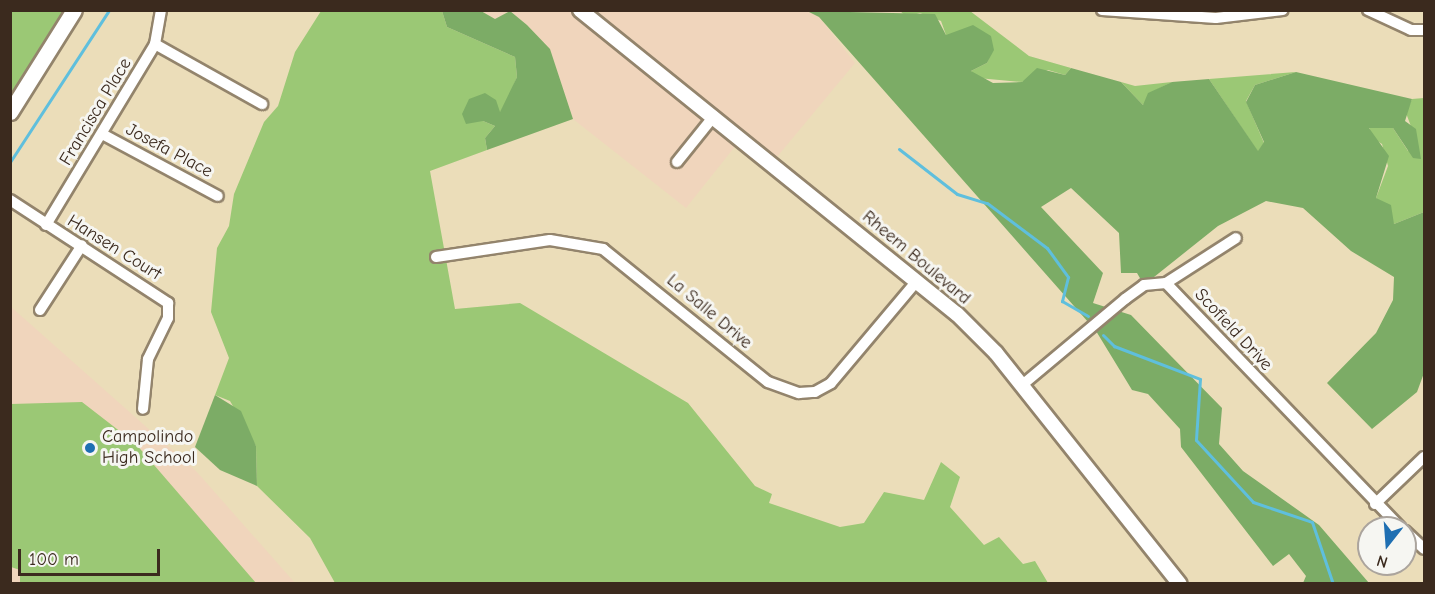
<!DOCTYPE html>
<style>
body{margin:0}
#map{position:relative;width:1435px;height:594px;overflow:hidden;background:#ebddb9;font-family:"Comic Neue",sans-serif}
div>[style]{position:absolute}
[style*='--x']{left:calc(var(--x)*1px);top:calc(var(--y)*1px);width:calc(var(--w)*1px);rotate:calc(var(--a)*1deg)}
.built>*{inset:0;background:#f0d5bc}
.green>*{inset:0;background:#9bc875}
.forest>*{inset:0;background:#7cac66}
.stream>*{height:3px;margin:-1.5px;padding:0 1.5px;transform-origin:1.5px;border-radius:1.5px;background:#5fbfdd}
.roads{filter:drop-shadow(2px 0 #93846c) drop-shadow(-2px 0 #93846c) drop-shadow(0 2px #93846c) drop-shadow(0 -2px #93846c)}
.minor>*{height:10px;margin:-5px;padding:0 5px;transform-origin:5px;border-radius:5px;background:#fff}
.tertiary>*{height:14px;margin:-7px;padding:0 7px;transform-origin:7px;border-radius:7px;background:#fff}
.secondary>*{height:15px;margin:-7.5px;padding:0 7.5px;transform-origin:7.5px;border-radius:7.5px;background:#fff}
.dots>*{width:16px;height:16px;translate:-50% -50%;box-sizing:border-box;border:3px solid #f6f6f2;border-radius:50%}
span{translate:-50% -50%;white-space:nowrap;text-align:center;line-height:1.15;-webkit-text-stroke:6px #f6f6f2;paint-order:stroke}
.street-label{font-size:18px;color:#3b2a1e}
.poi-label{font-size:18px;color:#3b2a1e}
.left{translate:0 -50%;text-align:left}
.frame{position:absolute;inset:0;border:12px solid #3b2a1e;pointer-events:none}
.north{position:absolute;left:1357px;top:516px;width:60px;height:60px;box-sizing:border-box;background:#f6f6f2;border:2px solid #aba49d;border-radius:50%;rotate:197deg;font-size:16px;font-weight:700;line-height:24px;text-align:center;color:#3b2a1e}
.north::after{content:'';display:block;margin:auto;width:21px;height:27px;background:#1f6fb2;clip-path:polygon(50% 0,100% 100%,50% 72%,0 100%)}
.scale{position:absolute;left:18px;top:549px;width:142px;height:27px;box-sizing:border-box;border:3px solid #3b2a1e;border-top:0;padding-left:8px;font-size:18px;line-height:21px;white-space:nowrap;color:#3b2a1e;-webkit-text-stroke:4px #f6f6f2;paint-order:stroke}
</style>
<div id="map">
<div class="built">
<div style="clip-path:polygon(481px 11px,807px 11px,819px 17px,855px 63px,772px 163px,741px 139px,686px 208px,573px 119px,550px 49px,527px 25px,510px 11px,495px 19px)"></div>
<div style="clip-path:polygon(10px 306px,196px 471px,295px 583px,11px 583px)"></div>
</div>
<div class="green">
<div style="clip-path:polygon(11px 11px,72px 11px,11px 112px)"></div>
<div style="clip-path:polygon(321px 11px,442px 11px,447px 27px,515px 57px,517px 77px,510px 94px,500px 113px,483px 121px,495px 126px,485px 138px,487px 150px,430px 171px,455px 309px,520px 303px,688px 403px,755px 486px,772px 494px,769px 503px,840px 527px,864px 523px,884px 492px,924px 500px,941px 462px,960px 477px,950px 507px,984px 545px,999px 537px,1023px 564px,1035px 561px,1048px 583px,335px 583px,310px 538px,257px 486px,256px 446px,230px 401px,215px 395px,229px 358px,211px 312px,217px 248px,229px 226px,234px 194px,264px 122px,278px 106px,295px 52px)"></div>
<div style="clip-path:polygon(900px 11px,970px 11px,1029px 56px,1071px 68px,1065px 75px,1048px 70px,1022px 82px,978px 78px,971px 71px,987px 63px,993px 50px,946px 35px,941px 21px,920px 13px,907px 17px)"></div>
<div style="clip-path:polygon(1296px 72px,1255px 85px,1246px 101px,1264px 143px,1258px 152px,1209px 79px)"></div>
<div style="clip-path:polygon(1121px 82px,1135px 86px,1172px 82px,1156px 90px,1143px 105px)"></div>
<div style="clip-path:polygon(1424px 98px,1424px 212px,1394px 224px,1376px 198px,1388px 166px,1382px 144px,1372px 138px,1369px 127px,1393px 128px,1408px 151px,1416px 140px,1406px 113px,1412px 99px)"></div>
<div style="clip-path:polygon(82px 402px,135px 443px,256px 583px,20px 583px,20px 570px,11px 567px,11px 404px)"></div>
</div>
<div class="forest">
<div style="clip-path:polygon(442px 11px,481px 11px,495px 19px,510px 11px,527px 25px,550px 49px,573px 119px,487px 150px,485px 138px,495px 126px,483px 121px,466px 124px,462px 114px,469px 99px,485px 93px,496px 100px,500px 112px,517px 77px,515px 57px,447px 27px)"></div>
<div style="clip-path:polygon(807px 11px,935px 14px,946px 35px,973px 25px,991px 36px,994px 50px,987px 63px,971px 71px,993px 83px,1022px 82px,1037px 68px,1065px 75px,1071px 68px,1121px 82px,1143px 105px,1148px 93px,1172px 82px,1209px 79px,1258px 151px,1264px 142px,1246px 102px,1255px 85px,1296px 72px,1412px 99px,1405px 121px,1416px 129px,1421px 159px,1413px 158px,1393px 128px,1369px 128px,1389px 156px,1376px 198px,1391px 205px,1394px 224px,1424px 212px,1424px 373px,1417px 392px,1372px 429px,1327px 383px,1376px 333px,1393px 300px,1394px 277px,1351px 251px,1303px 208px,1266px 201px,1218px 226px,1144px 285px,1137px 273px,1121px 273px,1119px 233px,1071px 188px,1041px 207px,1103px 273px,1093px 303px,1131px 315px,1170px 355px,1222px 408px,1219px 444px,1243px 471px,1319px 525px,1369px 583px,1303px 583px,1306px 576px,1289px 554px,1273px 566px,1181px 447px,1180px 429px,1148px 394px,1132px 390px,1096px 331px,819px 17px)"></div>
<div style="clip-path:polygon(215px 395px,241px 411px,256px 446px,257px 486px,220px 470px,195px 447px)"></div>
</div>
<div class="stream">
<div style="--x:899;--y:149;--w:73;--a:37.8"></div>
<div style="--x:957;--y:194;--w:31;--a:17"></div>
<div style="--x:987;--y:203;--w:75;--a:36.9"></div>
<div style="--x:1047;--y:248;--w:36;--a:54"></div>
<div style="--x:1068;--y:277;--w:25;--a:104"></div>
<div style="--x:1062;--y:301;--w:30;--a:30"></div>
<div style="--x:10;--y:162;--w:181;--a:-56.9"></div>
<div style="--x:1103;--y:335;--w:16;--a:45"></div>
<div style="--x:1114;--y:346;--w:92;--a:21"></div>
<div style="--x:1200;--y:379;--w:61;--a:93.8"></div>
<div style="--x:1196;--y:440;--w:84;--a:47.4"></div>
<div style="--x:1253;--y:502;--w:62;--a:18.7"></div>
<div style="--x:1312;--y:522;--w:65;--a:71.3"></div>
</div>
<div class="roads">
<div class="minor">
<div style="--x:1102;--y:10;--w:114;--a:4"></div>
<div style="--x:1216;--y:18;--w:67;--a:-6.8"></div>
<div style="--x:1368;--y:10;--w:47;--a:24.9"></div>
<div style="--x:1411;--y:30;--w:13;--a:0"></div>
<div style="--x:155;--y:44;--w:123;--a:29.3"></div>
<div style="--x:104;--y:135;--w:129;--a:28.2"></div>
<div style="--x:677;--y:162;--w:59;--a:-51.2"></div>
<div style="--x:10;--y:200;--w:189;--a:33.1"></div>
<div style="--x:168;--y:303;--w:15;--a:90"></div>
<div style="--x:168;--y:318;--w:46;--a:116"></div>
<div style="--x:148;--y:359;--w:50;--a:95.7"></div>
<div style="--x:46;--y:225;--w:211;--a:-58.9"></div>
<div style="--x:155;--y:44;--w:35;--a:-80"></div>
<div style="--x:436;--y:257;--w:115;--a:-8.5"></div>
<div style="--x:550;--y:240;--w:54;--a:9.6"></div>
<div style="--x:603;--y:249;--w:212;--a:38.9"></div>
<div style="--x:768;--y:382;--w:33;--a:20"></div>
<div style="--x:799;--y:393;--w:16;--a:-4"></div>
<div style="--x:815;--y:392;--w:18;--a:-29"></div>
<div style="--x:831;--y:383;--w:133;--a:-49.9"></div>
<div style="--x:1166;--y:283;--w:339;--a:46.2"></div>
<div style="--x:40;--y:310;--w:77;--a:-57.1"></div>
<div style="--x:1021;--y:386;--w:136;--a:-39.9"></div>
<div style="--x:1125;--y:299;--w:24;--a:-36"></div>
<div style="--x:1144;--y:285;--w:22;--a:-5"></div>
<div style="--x:1166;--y:283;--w:83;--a:-32.7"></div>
<div style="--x:1375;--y:504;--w:68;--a:-43.8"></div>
<div style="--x:1405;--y:531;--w:26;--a:43"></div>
</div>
<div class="tertiary">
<div style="--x:580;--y:10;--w:484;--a:38.9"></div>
<div style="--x:957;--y:314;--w:55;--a:45"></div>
<div style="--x:996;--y:353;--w:295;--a:51.5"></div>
</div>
<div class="secondary">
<div style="--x:10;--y:112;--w:120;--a:-57.9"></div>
</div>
</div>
<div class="dots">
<div style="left:90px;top:448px;background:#1f6fb2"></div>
</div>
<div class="street-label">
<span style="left:96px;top:112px;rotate:-59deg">Francisca Place</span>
<span style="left:169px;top:151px;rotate:28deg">Josefa Place</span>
<span style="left:114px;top:248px;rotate:32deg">Hansen Court</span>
<span style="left:916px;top:258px;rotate:40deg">Rheem Boulevard</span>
<span style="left:709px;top:312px;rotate:40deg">La Salle Drive</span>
<span style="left:1233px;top:330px;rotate:47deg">Scofield Drive</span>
</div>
<div class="poi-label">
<span class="left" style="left:102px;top:448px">Campolindo<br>High School</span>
</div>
<div class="frame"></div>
<div class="north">N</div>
<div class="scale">100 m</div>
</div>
